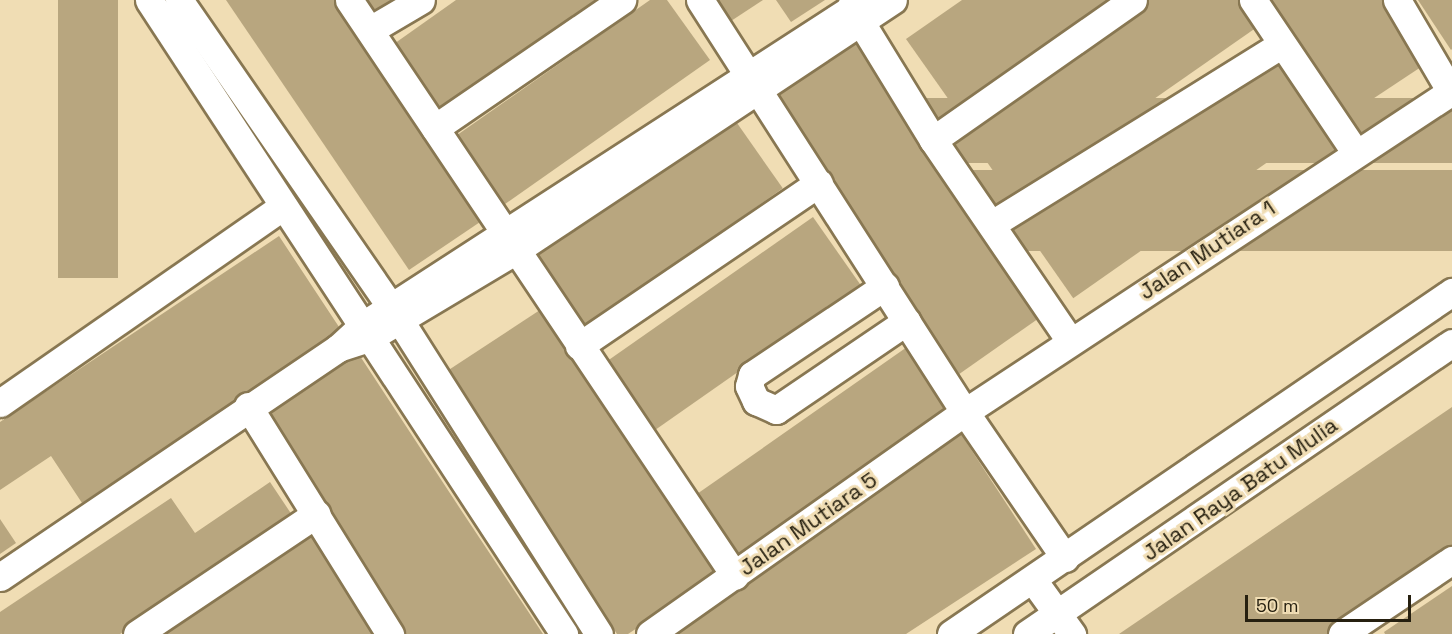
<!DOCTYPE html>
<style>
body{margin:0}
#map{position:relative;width:1452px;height:634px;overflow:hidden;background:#f0ddb4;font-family:"Space Grotesk",sans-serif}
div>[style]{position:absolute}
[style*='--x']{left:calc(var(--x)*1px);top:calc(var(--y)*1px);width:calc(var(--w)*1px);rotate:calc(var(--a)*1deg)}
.building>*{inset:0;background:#b8a67f;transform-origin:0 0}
.roads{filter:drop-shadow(2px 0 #887752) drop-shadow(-2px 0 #887752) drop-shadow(0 2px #887752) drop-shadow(0 -2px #887752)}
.minor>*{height:27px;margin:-13.5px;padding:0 13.5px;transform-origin:13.5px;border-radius:13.5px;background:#fff}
span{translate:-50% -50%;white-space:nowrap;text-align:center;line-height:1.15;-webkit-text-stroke:6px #f0ddb4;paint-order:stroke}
.street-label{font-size:22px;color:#262010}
.scale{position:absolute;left:1245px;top:595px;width:166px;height:27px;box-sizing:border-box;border:3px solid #262010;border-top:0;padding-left:8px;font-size:18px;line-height:21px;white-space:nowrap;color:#262010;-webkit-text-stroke:4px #f0ddb4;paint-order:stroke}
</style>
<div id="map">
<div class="building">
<div style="left:58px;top:0;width:60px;height:278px"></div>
<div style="clip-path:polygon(226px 0,338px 0,486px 218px,409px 270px)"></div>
<div style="clip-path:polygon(359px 0,408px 0,374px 22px)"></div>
<div style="clip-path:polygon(456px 0,602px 0,439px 114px,391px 46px)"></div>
<div style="clip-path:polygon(650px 0,667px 0,710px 60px,498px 209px,450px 140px)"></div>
<div style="clip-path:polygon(717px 0,763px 0,731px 21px)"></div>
<div style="clip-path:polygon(776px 0,825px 0,791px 22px)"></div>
<div style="clip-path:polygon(962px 0,1108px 0,954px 107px,906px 39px)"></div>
<div style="clip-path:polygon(1149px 0,1243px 0,1260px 25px,1012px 198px,964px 129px)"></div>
<div style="clip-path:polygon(1267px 0,1386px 0,1427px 63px,1344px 118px)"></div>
<div style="clip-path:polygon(1418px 0,1452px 0,1452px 49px,1451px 50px)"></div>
<div style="left:851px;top:31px;width:343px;height:108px;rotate:55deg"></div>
<div style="left:1273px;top:57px;width:83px;height:302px;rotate:55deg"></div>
<div style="left:1452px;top:98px;width:65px;height:566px;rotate:90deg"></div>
<div style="left:730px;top:113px;width:92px;height:248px;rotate:55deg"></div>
<div style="left:1452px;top:170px;width:81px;height:527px;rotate:90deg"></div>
<div style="left:813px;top:217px;width:84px;height:259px;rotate:55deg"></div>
<div style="clip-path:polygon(279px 236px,341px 330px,82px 503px,51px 456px,0 490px,0 422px)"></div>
<div style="clip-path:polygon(543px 308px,719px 574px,628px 634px,617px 634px,444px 373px)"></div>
<div style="left:907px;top:347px;width:84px;height:259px;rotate:55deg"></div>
<div style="clip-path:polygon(358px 353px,459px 507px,543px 634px,403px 634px,260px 417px)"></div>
<div style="clip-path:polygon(1452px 407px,1452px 551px,1330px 634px,1119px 634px)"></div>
<div style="clip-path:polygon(961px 434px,1036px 549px,906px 634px,655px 634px)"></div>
<div style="clip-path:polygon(270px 482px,294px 518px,120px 634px,0 634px,0 612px,171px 498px,195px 533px)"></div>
<div style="clip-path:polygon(0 519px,16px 543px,0 554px)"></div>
<div style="clip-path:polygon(306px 528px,377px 634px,147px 634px)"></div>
<div style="clip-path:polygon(1452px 586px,1452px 634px,1385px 634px,1384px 632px)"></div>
</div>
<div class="roads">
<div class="minor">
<div style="--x:149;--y:0;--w:758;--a:56.79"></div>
<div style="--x:179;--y:0;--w:388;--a:55.4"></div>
<div style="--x:399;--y:319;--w:373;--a:57.6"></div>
<div style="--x:349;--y:0;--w:693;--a:56.17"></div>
<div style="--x:700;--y:0;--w:490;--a:57.3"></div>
<div style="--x:965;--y:412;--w:177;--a:55.6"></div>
<div style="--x:865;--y:0;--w:598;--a:147.08"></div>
<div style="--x:363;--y:325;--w:34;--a:137"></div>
<div style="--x:338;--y:348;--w:35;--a:-18"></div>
<div style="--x:371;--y:337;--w:171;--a:-30.9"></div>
<div style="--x:518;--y:249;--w:450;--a:-33.6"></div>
<div style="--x:1253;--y:0;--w:183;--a:56.1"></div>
<div style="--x:1397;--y:0;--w:107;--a:59.6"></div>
<div style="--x:851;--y:6;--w:157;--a:58.5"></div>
<div style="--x:933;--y:140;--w:243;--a:55.7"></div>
<div style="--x:370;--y:30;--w:59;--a:-30.5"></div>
<div style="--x:435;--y:128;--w:227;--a:-34.4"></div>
<div style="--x:933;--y:140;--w:244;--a:-35"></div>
<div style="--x:992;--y:224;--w:340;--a:-31.8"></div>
<div style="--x:885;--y:286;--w:160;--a:146.2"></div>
<div style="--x:752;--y:375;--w:11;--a:105"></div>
<div style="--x:749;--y:386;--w:17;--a:65"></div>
<div style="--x:756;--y:401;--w:22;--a:24"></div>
<div style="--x:776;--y:410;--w:158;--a:-34.2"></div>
<div style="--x:579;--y:346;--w:290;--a:-34.2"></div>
<div style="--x:0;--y:403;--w:345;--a:-34.8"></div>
<div style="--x:248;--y:406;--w:269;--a:58.1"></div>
<div style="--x:0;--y:577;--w:408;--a:-34.1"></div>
<div style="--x:1033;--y:580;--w:67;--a:54.2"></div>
<div style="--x:137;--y:634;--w:216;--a:-33.8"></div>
<div style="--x:650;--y:634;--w:385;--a:-35.2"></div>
<div style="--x:965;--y:412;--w:583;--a:-33.39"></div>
<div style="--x:951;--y:634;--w:607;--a:-34.32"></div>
<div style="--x:1027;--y:634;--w:515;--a:-34.4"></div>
<div style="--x:1342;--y:634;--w:133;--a:-33.9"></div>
</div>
</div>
<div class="street-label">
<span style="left:1207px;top:250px;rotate:-34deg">Jalan Mutiara 1</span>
<span style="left:1240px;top:489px;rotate:-35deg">Jalan Raya Batu Mulia</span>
<span style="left:808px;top:524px;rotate:-35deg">Jalan Mutiara 5</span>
</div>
<div class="scale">50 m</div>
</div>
